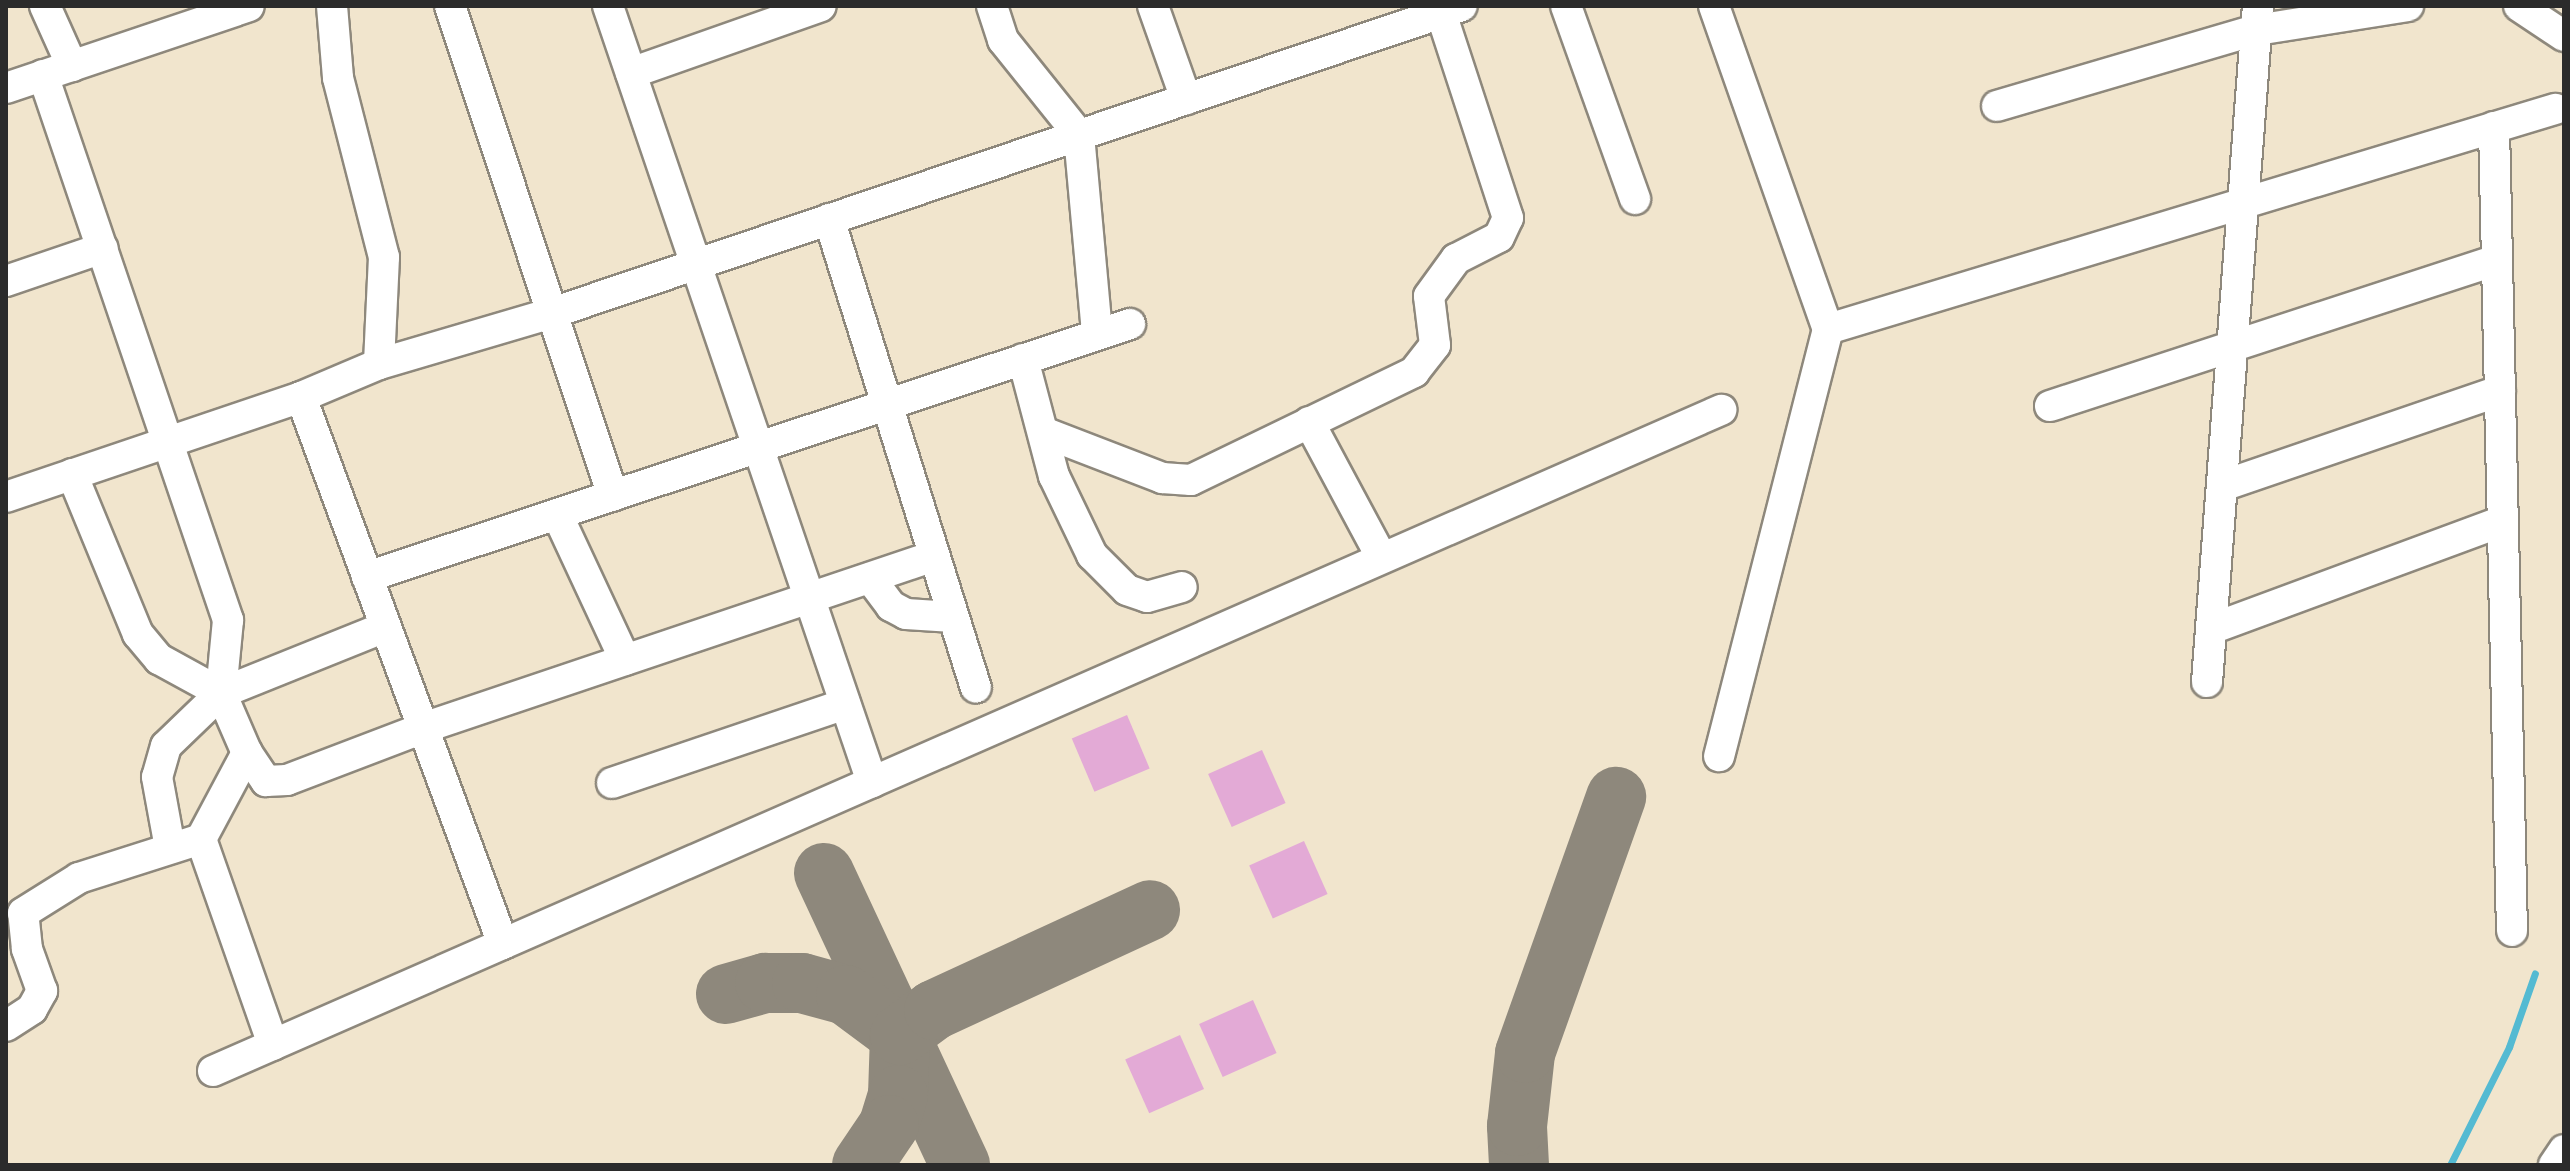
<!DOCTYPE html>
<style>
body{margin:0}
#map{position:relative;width:2570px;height:1171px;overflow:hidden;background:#f1e5cd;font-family:Delius,sans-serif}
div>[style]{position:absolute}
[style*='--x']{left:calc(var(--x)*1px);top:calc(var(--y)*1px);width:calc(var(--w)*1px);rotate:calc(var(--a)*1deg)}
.stream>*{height:7px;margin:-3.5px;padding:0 3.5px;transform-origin:3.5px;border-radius:3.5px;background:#54bad2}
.taxiway>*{height:60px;margin:-30px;padding:0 30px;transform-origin:30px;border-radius:30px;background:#8e887c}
.building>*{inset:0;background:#e3aad6;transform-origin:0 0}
.roads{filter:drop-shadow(2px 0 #8e887c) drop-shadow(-2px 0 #8e887c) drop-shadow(0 2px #8e887c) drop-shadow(0 -2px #8e887c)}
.minor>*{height:30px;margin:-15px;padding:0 15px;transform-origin:15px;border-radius:15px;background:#fff}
span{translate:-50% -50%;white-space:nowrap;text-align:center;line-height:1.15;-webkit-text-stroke:6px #f6f6f2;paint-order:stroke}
.frame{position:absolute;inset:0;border:8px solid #2b2b2b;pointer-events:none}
</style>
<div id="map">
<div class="stream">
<div style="--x:2450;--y:1165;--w:132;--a:-63.4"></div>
<div style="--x:2509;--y:1047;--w:78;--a:-70.6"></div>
</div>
<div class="taxiway">
<div style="--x:824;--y:873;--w:322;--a:65"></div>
<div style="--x:726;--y:994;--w:41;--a:-15.8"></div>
<div style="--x:765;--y:983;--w:37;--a:0"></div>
<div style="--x:802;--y:983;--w:46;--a:15.3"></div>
<div style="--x:846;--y:995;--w:67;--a:36.5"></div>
<div style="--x:900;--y:1035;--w:60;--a:91.9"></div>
<div style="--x:898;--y:1095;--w:31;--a:107"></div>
<div style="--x:889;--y:1125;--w:48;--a:124"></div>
<div style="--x:900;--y:1035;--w:42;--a:-36.3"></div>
<div style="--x:934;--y:1010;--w:238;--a:-24.8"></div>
<div style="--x:1519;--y:1165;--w:39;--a:-93"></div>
<div style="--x:1517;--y:1126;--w:73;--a:-83.7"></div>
<div style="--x:1525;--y:1053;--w:272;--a:-70.4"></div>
</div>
<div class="building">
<div style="left:1127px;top:715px;width:58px;height:60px;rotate:67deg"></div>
<div style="left:1262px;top:750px;width:58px;height:59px;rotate:66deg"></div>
<div style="left:1304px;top:841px;width:58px;height:60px;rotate:66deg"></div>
<div style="left:1253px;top:1000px;width:58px;height:59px;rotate:66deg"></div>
<div style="left:1180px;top:1035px;width:59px;height:60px;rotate:66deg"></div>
</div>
<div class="roads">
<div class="minor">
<div style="--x:45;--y:6;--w:66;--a:65.8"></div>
<div style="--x:332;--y:6;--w:72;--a:85.2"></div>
<div style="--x:338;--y:78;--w:185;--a:75.6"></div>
<div style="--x:384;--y:257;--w:107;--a:92.7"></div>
<div style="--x:450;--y:6;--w:516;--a:71.6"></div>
<div style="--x:608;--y:6;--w:820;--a:71.21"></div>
<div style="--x:992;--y:6;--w:36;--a:72"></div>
<div style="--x:1003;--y:40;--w:122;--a:51.3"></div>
<div style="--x:1079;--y:135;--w:200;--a:84.8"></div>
<div style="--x:1153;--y:6;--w:99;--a:70.5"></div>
<div style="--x:1566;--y:6;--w:205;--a:70.3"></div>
<div style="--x:1714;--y:6;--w:343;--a:70.6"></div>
<div style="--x:1828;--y:329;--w:441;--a:104.3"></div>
<div style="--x:2519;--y:6;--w:54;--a:33.7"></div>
<div style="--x:631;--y:73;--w:201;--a:-19.4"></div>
<div style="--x:43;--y:75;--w:576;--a:71.25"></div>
<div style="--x:228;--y:620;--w:73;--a:95.5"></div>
<div style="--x:221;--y:693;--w:65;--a:66.6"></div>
<div style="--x:247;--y:753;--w:34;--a:56"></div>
<div style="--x:266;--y:781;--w:21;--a:-3"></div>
<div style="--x:287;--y:780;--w:146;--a:-20.9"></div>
<div style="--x:423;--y:728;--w:539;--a:-18.6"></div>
<div style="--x:6;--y:88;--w:256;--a:-18.6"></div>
<div style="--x:1997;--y:106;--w:270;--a:-16.4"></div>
<div style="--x:2256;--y:30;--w:154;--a:-9"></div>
<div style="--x:2494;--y:127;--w:804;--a:88.72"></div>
<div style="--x:829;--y:219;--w:491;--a:72.6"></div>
<div style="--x:6;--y:281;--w:102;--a:-18.8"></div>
<div style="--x:1828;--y:329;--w:760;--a:-16.84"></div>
<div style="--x:1023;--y:359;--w:121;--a:75.2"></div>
<div style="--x:1054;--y:476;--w:88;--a:64.3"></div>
<div style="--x:1092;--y:555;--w:49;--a:45"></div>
<div style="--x:1127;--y:590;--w:21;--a:19"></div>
<div style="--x:1147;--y:597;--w:36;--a:-16"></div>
<div style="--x:301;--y:397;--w:583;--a:69.73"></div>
<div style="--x:2050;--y:406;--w:470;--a:-18.1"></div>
<div style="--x:1309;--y:422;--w:154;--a:61.8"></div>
<div style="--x:1043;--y:432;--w:128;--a:21.1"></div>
<div style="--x:1162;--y:478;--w:29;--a:4"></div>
<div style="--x:1191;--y:480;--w:248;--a:-25.8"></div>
<div style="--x:1414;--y:372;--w:34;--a:-52"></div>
<div style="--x:1435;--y:345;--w:49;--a:-97"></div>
<div style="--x:1429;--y:296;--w:46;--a:-53.9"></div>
<div style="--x:1456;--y:259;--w:48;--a:-27.1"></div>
<div style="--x:1499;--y:237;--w:21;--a:-65"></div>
<div style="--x:1508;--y:218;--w:216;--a:-108.1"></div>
<div style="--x:72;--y:474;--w:173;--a:67.6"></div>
<div style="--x:138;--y:634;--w:33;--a:50"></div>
<div style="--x:159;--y:659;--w:71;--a:28.7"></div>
<div style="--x:221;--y:693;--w:76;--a:136.1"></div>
<div style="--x:166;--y:746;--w:32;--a:106"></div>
<div style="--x:157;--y:777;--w:72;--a:79.6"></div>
<div style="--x:2222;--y:486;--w:294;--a:-18.9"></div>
<div style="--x:6;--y:497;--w:311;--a:-18.7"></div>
<div style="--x:301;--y:397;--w:85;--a:-22.9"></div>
<div style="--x:379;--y:364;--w:180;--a:-16.4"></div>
<div style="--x:552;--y:313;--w:960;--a:-18.64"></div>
<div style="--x:557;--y:514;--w:161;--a:65"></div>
<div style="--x:367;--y:577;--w:804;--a:-18.34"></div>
<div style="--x:870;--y:578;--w:35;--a:53"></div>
<div style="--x:891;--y:606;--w:17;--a:28"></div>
<div style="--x:906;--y:614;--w:47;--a:3.7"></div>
<div style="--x:2211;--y:629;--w:311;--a:-20.3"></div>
<div style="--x:2207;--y:682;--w:678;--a:-85.69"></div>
<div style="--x:221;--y:693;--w:177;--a:-21.9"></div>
<div style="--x:612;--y:783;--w:246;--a:-18.7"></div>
<div style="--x:201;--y:839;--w:98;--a:-61.9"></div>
<div style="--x:6;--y:1026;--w:31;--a:-33"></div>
<div style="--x:32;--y:1009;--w:21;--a:-61"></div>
<div style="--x:42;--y:991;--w:45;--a:-109.7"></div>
<div style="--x:27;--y:949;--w:36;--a:-96"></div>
<div style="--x:23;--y:913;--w:66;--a:-32"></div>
<div style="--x:79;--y:878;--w:128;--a:-17.7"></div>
<div style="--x:201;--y:839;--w:218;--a:70.7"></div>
<div style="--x:213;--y:1071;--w:1647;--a:-23.67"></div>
<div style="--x:2554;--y:1165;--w:18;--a:-56"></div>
</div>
</div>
<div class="frame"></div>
</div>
